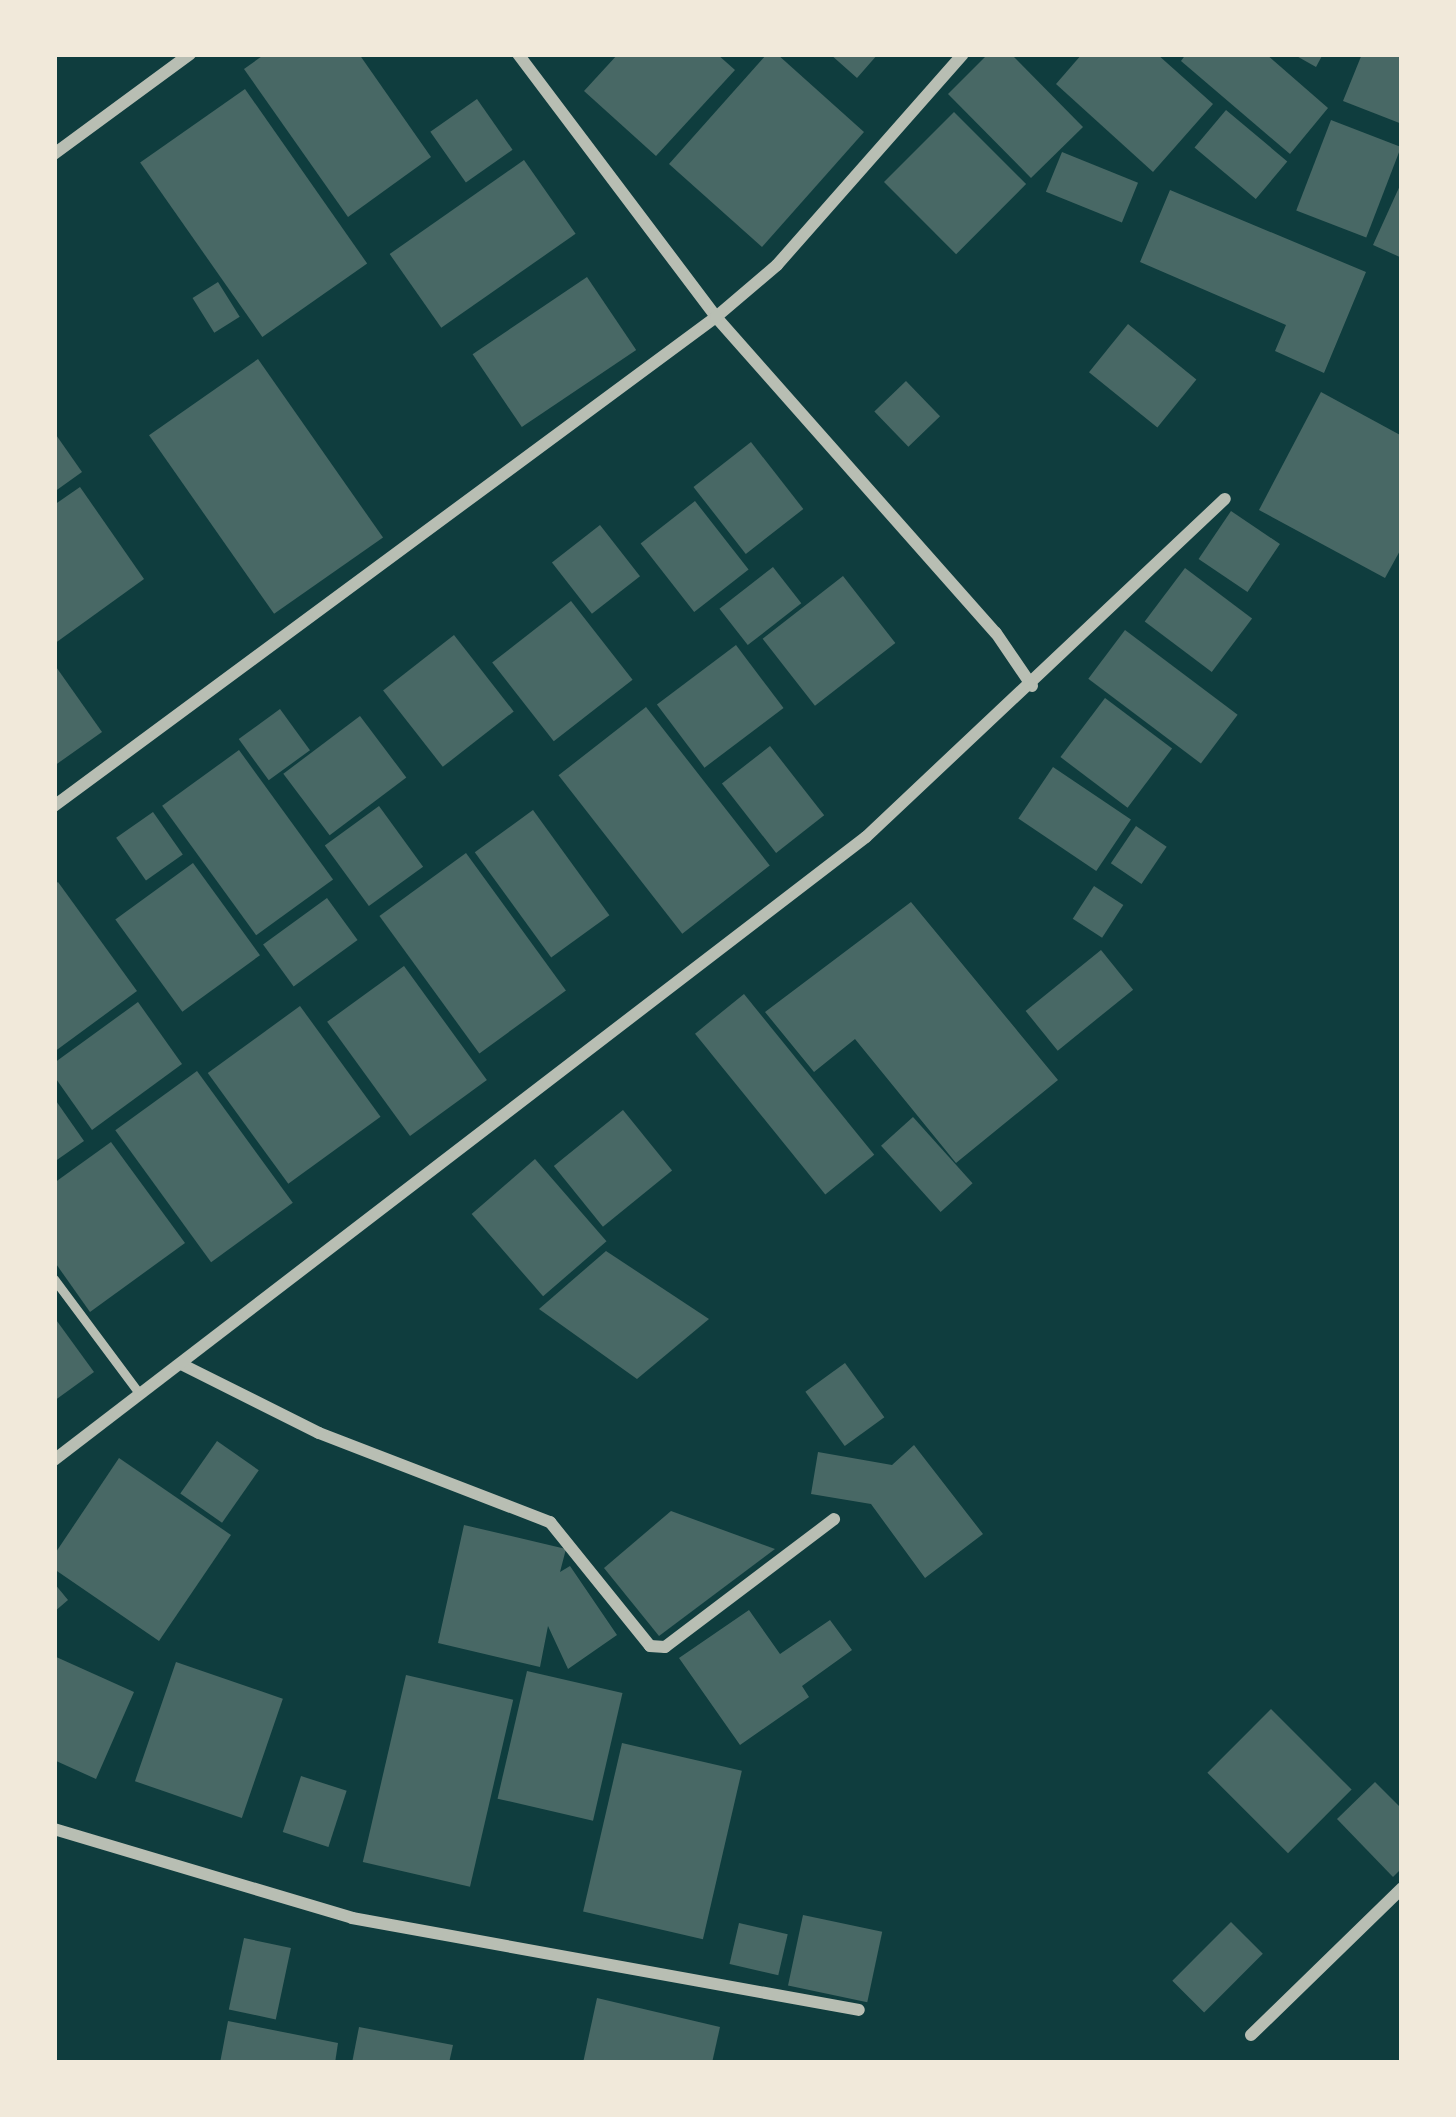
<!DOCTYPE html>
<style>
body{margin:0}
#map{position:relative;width:1456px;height:2117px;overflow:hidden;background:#0f3d3e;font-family:"Golos Text",sans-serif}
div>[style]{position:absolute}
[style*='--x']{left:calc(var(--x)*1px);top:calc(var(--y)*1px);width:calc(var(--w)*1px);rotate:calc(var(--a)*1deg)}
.building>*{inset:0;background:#486865;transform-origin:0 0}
.service>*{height:9px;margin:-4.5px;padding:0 4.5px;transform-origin:4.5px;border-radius:4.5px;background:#b8beb3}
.minor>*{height:12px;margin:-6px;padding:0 6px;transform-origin:6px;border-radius:6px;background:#b8beb3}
span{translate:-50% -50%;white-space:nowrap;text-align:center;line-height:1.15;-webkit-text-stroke:9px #f1e9da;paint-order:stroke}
.frame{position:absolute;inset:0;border:57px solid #f1e9da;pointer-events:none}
</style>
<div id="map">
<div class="building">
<div style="clip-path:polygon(265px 54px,359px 54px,431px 157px,348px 217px,244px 69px)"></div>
<div style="clip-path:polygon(618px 54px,717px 54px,735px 70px,656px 156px,584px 91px)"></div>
<div style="clip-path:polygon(767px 54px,777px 54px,864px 132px,762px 247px,669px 164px)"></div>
<div style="clip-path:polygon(830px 54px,878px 54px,857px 78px)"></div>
<div style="clip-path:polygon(988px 54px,1011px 54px,1083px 127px,1031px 178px,948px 94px)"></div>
<div style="clip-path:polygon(1082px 54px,1157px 54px,1213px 104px,1153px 172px,1056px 84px)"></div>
<div style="clip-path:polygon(1186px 54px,1266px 54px,1328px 108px,1290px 154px,1181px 61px)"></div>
<div style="clip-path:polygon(1293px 54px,1323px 54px,1316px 67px)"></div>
<div style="clip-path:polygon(1362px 54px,1402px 54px,1402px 124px,1343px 101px)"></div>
<div style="left:245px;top:89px;width:213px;height:128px;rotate:55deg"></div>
<div style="left:477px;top:99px;width:62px;height:57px;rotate:55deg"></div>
<div style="left:1226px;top:110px;width:80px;height:49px;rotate:40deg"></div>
<div style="left:954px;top:112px;width:102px;height:99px;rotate:45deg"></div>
<div style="left:1331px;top:120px;width:75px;height:97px;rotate:21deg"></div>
<div style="left:1062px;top:152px;width:82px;height:43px;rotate:22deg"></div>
<div style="left:524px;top:160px;width:90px;height:164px;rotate:55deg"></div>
<div style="clip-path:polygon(1402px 181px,1402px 258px,1373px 245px)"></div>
<div style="clip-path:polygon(1170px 190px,1366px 272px,1324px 373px,1275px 351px,1286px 325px,1140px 262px)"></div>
<div style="left:587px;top:277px;width:88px;height:138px;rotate:56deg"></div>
<div style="left:218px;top:282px;width:41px;height:30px;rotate:58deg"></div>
<div style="left:1128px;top:324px;width:88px;height:62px;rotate:39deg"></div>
<div style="left:258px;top:359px;width:218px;height:133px;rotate:55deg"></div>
<div style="left:906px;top:381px;width:49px;height:44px;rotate:46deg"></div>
<div style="clip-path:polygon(1321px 392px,1402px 436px,1402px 547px,1385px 578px,1259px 510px)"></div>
<div style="clip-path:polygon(54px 432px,82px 472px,54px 492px)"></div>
<div style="left:751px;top:442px;width:85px;height:73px;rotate:52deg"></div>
<div style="clip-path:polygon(80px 487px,144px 579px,54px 644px,54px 505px)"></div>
<div style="left:695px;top:501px;width:87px;height:69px;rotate:52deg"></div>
<div style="left:1231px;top:511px;width:59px;height:58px;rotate:34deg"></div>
<div style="left:600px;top:525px;width:65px;height:61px;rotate:52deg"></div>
<div style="left:773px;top:567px;width:46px;height:68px;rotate:52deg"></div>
<div style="left:1185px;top:568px;width:84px;height:67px;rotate:37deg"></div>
<div style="left:843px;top:576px;width:85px;height:102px;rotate:52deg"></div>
<div style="left:571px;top:601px;width:100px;height:100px;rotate:52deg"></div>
<div style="left:1125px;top:630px;width:141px;height:61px;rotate:37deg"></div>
<div style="left:454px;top:635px;width:97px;height:90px;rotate:52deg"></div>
<div style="left:736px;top:645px;width:79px;height:99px;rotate:53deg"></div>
<div style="clip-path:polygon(54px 664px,102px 732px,54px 766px)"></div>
<div style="left:1105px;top:698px;width:84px;height:74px;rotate:37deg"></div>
<div style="left:646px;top:707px;width:201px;height:111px;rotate:52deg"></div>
<div style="left:280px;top:709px;width:51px;height:51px;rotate:54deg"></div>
<div style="left:360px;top:716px;width:77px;height:96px;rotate:53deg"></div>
<div style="left:770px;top:746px;width:88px;height:61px;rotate:52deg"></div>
<div style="left:239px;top:750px;width:160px;height:95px;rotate:54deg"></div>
<div style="left:1053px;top:767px;width:94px;height:62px;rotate:34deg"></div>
<div style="left:379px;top:806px;width:75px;height:67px;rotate:54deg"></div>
<div style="left:533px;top:810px;width:130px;height:72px;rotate:54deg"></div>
<div style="left:153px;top:812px;width:52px;height:45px;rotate:55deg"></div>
<div style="left:1136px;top:826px;width:37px;height:45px;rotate:34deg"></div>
<div style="left:466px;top:853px;width:170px;height:107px;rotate:54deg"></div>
<div style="left:193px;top:863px;width:114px;height:96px;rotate:54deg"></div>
<div style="clip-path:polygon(58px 882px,137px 991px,54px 1052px,54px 885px)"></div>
<div style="left:1094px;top:886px;width:35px;height:39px;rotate:33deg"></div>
<div style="left:327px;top:898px;width:52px;height:79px;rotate:54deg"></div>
<div style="clip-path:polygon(911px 902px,1058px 1080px,956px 1163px,855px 1039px,814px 1072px,765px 1012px)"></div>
<div style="left:1101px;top:950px;width:51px;height:97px;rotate:51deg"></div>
<div style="left:404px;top:966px;width:141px;height:95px;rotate:54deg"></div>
<div style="left:744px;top:994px;width:207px;height:63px;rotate:51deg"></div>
<div style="clip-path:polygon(138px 1002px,182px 1064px,92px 1130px,54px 1076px,54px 1063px)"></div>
<div style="left:300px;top:1006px;width:137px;height:114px;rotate:54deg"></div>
<div style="left:197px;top:1071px;width:163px;height:101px;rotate:54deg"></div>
<div style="clip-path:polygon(54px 1098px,84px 1141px,54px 1162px)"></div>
<div style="left:623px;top:1110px;width:78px;height:89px;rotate:51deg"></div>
<div style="left:913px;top:1117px;width:89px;height:43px;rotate:48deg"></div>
<div style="clip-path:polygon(111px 1142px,185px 1243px,90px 1312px,54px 1261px,54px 1183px)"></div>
<div style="left:535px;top:1159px;width:109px;height:84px;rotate:49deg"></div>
<div style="clip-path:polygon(606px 1251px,709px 1319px,637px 1379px,539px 1309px)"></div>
<div style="clip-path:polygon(54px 1317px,94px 1372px,54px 1401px)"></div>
<div style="left:845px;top:1363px;width:67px;height:49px;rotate:54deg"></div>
<div style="left:217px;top:1441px;width:51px;height:64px;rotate:35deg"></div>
<div style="clip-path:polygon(914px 1445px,983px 1534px,925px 1578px,871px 1504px,811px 1494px,818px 1452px,892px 1465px)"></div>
<div style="clip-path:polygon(119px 1458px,231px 1535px,159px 1641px,54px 1569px,54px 1555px)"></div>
<div style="clip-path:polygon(671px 1511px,775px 1549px,659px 1636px,604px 1568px)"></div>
<div style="clip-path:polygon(464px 1525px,566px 1549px,560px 1572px,570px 1566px,617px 1635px,568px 1669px,548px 1626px,540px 1667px,438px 1643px)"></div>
<div style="clip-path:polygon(54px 1583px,68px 1600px,54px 1612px)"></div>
<div style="clip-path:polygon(749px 1610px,780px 1654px,830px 1620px,852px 1650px,802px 1686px,809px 1697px,740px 1745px,679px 1658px)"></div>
<div style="clip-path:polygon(54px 1656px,134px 1692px,96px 1779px,54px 1760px)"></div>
<div style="left:176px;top:1662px;width:113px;height:126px;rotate:19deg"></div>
<div style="left:527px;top:1671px;width:98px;height:131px;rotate:13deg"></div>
<div style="left:406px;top:1675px;width:110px;height:192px;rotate:13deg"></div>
<div style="left:1271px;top:1709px;width:114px;height:90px;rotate:45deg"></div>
<div style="left:622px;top:1743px;width:123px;height:173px;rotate:13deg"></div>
<div style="left:301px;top:1776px;width:48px;height:59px;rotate:18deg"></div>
<div style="clip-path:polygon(1375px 1782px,1402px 1809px,1402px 1868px,1393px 1877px,1337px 1819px)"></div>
<div style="left:803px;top:1915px;width:81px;height:72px;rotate:12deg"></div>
<div style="left:1231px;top:1922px;width:45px;height:83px;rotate:45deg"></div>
<div style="left:739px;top:1923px;width:50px;height:42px;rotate:13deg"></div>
<div style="left:244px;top:1938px;width:48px;height:73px;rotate:12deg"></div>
<div style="clip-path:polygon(597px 1998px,720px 2027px,712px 2063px,583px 2063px)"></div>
<div style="clip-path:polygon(228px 2021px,338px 2043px,335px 2063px,220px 2063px)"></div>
<div style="clip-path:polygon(359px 2027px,453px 2045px,449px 2063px,352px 2063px)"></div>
</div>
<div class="service">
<div style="--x:54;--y:1279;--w:142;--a:53.3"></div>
</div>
<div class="minor">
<div style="--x:518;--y:54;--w:329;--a:53"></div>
<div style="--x:716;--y:317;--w:422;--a:48.5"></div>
<div style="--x:996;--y:633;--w:64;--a:55.8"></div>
<div style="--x:54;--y:154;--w:169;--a:-36.3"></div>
<div style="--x:54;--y:806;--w:823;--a:-36.45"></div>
<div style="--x:716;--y:317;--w:80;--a:-40.4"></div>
<div style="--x:777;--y:265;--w:281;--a:-48.6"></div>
<div style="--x:181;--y:1364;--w:154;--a:26.6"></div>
<div style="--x:319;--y:1433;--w:248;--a:21.1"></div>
<div style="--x:550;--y:1522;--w:159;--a:51.1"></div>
<div style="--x:650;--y:1646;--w:15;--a:4"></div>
<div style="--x:665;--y:1647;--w:212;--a:-37.1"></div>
<div style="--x:54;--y:1460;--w:1023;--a:-37.5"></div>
<div style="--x:866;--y:837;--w:493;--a:-43.3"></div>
<div style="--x:54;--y:1829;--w:311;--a:16.6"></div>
<div style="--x:352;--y:1918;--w:515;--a:10.28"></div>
<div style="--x:1251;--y:2035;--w:211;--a:-44.2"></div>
</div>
<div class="frame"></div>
</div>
